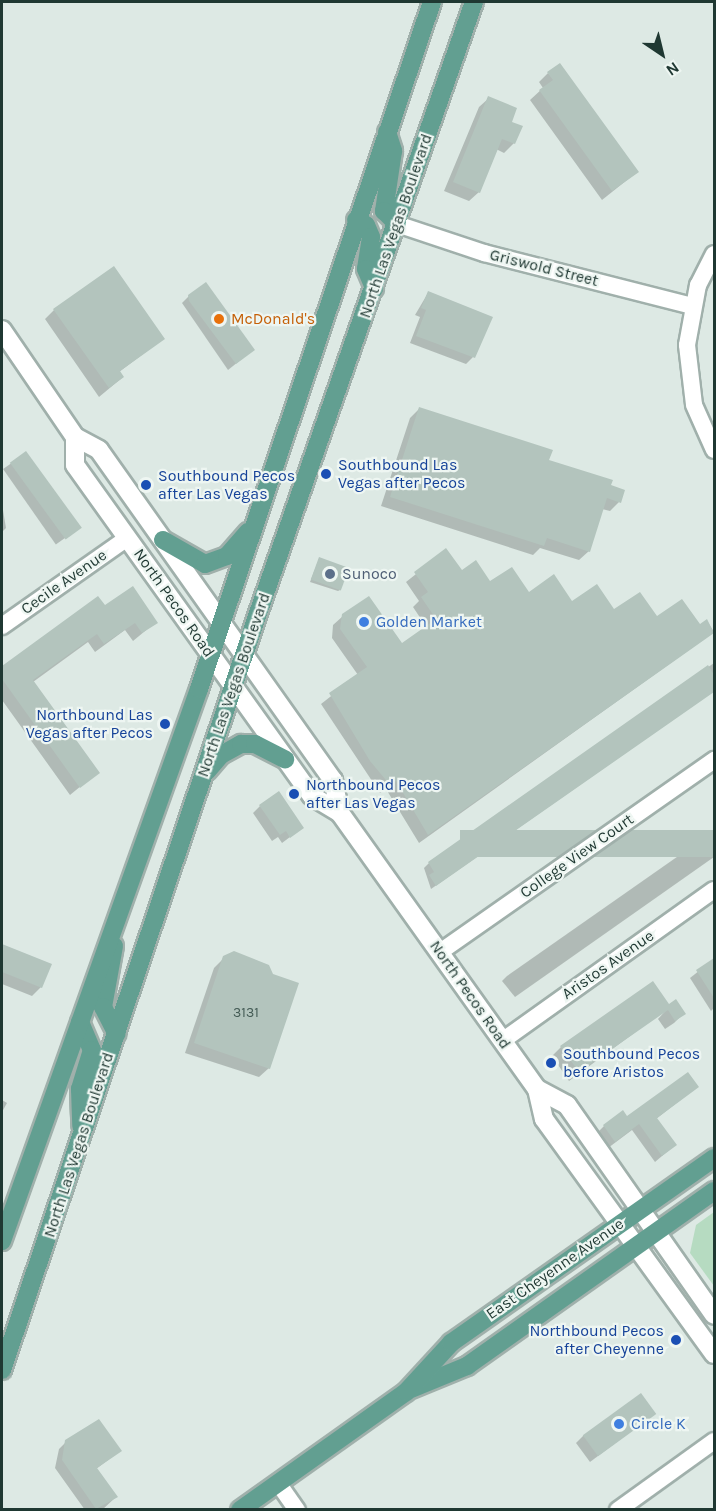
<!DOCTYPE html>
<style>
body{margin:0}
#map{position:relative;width:716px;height:1511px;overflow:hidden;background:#dde9e4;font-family:Karla,sans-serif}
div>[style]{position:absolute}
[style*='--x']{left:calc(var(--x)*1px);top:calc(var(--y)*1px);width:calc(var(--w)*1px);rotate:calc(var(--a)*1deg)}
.green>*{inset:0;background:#b6dbc1}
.shadow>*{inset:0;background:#0003;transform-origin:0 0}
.building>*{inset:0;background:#b3c4bd;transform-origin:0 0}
.roads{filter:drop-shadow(2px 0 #a0b0ab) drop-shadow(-2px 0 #a0b0ab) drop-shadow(0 2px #a0b0ab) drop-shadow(0 -2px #a0b0ab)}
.minor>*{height:16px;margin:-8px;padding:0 8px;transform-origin:8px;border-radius:8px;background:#fff}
.secondary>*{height:18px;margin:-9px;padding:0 9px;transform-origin:9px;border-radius:9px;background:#fff}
.primary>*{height:18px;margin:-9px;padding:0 9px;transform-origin:9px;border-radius:9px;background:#629f91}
.dots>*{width:16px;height:16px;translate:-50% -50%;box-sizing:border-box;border:3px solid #eef6f2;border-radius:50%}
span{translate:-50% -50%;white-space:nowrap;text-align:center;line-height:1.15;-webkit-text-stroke:4.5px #eef6f2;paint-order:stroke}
.number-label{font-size:14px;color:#445b55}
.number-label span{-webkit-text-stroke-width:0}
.street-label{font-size:16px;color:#1f3832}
.food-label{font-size:16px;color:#c56008}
.left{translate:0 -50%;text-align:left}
.transit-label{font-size:16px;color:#164399}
.right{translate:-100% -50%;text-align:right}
.service-label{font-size:16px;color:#4e5e75}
.shop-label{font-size:16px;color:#366cbe}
.frame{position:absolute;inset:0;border:3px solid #1f3832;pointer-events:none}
.north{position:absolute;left:632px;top:24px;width:60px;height:60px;-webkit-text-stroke:4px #eef6f2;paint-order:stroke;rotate:145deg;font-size:16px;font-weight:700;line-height:24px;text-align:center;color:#1f3832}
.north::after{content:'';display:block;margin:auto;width:21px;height:27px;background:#1f3832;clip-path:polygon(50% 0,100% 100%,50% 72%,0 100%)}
</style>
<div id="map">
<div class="green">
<div style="clip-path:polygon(714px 1212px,714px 1286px,690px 1253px,696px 1225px)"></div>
</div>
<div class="shadow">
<div style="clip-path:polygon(548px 73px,637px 172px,602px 200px,530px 100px,543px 88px,539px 82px)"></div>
<div style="clip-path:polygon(489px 98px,510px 122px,514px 143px,504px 153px,496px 149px,479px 192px,469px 201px,444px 191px,479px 107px)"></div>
<div style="clip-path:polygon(428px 293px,473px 357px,466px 364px,410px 343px,420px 317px,415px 315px)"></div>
<div style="clip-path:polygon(189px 296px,253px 350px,228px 370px,182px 303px)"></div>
<div style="clip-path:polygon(54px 310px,163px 339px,119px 372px,123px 377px,99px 397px,45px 319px)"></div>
<div style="clip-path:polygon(419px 409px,609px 486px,619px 502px,610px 511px,602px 509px,589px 551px,579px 560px,540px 548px,533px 555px,381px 506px,410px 418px)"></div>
<div style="left:26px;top:453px;width:92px;height:28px;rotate:55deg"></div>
<div style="clip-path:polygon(3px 510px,6px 528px,2px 532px,2px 511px)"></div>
<div style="clip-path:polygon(445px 551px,461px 572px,490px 584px,614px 611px,700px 626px,707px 621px,714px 632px,419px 843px,386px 789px,380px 793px,321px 704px,358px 675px,332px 638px,333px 625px,343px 616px,402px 645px,427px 628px,413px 607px,419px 601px,406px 582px)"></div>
<div style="clip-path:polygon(319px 559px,340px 590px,338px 591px,310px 582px)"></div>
<div style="clip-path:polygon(97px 598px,104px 608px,156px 622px,133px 641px,125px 630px,95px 652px,88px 642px,33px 682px,98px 772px,70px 795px,2px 700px,2px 667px)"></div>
<div style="clip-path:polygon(714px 663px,714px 691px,431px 889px,424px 868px,429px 863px)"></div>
<div style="clip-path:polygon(260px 806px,302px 828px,282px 843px,278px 837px,272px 841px,253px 813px)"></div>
<div style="clip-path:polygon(714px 831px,714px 857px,515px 997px,502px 981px,507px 976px)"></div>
<div style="clip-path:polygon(2px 945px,50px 965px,41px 987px,32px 996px,2px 984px)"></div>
<div style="clip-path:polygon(224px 958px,269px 1068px,259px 1077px,185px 1053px,214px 968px)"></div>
<div style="clip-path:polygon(714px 959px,714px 1008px,711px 1011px,690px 978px)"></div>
<div style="clip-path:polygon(669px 1006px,684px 1013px,674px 1023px,665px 1029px,658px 1019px,668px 1008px,569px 1081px,552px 1056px,561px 1047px)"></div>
<div style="clip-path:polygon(697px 1087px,656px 1119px,675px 1145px,655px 1162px,632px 1130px,608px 1148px,597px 1133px,604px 1126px)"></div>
<div style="clip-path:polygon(2px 1100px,7px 1103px,2px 1112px)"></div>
<div style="clip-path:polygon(654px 1414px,590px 1462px,576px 1443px,583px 1436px)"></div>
<div style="clip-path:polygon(66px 1442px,120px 1451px,96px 1469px,116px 1497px,102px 1510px,85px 1510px,55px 1468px,59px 1449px)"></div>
</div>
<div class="building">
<div style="clip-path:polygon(560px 63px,639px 172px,612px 191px,539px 90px,553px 80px,547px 72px)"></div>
<div style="clip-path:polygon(488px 96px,517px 108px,512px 122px,523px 126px,515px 144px,502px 139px,480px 193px,453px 182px)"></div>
<div style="clip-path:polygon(114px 266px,165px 339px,120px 371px,124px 377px,109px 388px,53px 309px)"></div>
<div style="clip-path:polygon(206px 282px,255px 350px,236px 364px,189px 301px,188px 295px)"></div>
<div style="clip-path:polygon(428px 291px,493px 317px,475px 358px,416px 336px,426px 310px,421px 308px)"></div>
<div style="clip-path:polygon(419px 407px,553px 450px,549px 460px,613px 480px,611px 485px,625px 490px,621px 503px,607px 498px,590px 552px,547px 538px,544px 546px,390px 497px)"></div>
<div style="left:26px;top:451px;width:95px;height:20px;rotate:54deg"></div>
<div style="clip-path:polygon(446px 548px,462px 570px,476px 560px,490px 581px,512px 567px,529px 592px,554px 574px,572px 601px,597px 584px,614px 609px,640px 592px,657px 616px,682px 599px,700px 624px,707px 619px,714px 633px,428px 835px,396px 781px,390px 785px,370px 761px,329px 693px,367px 667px,340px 629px,342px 614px,369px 596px,402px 643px,436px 619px,421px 597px,428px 592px,414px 572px)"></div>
<div style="left:319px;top:557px;width:32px;height:24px;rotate:20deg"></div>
<div style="clip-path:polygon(133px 586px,158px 623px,142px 633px,135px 623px,104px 644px,97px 634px,33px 680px,100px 773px,80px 788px,2px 679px,2px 666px,98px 596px,105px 605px)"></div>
<div style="clip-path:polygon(708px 665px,714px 675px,714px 692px,436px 886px,429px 875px,434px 872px,428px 862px)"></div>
<div style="clip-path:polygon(279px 791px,304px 828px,290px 838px,286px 831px,280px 835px,259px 805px)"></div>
<div style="left:714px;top:830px;width:27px;height:254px;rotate:90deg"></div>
<div style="clip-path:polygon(2px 944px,52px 964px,42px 988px,2px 972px)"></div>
<div style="clip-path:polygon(234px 951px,269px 965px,273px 974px,299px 983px,270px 1069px,194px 1043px,223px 956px)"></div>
<div style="clip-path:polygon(714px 958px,714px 998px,696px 970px)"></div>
<div style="clip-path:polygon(653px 981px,669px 1004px,676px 999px,686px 1014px,675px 1021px,668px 1010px,579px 1072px,560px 1046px)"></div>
<div style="clip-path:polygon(688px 1072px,699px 1087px,657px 1118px,677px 1145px,662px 1156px,639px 1124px,615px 1142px,603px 1125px,623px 1110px,627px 1116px)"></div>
<div style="left:641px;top:1393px;width:26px;height:72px;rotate:54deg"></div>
<div style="clip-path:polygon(99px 1419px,122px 1451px,97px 1468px,118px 1497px,96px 1509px,62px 1460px,65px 1440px)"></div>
</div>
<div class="roads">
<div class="minor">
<div style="--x:397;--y:224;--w:92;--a:18.4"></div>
<div style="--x:484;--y:253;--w:215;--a:14.3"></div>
<div style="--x:714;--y:254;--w:35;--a:117"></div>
<div style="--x:698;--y:285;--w:61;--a:100.4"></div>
<div style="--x:687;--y:345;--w:60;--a:83.3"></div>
<div style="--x:694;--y:405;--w:49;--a:66"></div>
<div style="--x:2;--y:626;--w:153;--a:-35.1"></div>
<div style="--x:440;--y:952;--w:335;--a:-35"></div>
<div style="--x:502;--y:1041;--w:260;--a:-35.5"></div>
<div style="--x:278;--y:1483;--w:33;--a:55"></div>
<div style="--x:618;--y:1510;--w:118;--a:-35.7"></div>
</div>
<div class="secondary">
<div style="--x:2;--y:330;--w:130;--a:55.7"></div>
<div style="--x:75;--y:437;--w:27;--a:28"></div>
<div style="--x:99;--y:450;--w:405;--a:54.7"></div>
<div style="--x:333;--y:780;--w:34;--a:78"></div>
<div style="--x:340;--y:813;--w:339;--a:54.5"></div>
<div style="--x:537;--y:1089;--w:31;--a:77"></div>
<div style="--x:544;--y:1119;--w:290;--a:54.1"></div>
<div style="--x:75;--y:437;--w:28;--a:90"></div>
<div style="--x:75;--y:465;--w:407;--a:54.4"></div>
<div style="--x:312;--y:796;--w:33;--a:31"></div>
<div style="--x:537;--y:1089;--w:34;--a:28"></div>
<div style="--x:567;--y:1105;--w:256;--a:55"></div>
</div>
<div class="primary">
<div style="--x:387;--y:132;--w:20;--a:72"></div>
<div style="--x:393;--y:151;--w:61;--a:98.5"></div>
<div style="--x:384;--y:211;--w:18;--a:45"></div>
<div style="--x:356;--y:220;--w:11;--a:27"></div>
<div style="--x:366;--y:225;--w:13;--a:67"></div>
<div style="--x:371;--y:237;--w:32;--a:99"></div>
<div style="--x:366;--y:269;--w:21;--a:67"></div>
<div style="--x:163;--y:540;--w:48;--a:29.7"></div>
<div style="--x:205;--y:564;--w:23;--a:-20"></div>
<div style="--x:227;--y:556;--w:32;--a:-49"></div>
<div style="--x:207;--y:771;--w:21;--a:-49"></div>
<div style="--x:221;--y:755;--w:23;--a:-29"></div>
<div style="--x:241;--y:744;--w:14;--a:0"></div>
<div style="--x:255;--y:744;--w:34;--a:27"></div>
<div style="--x:114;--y:946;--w:62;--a:100.2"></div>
<div style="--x:103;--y:1007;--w:30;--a:63"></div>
<div style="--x:80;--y:1022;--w:30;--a:67"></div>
<div style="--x:92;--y:1050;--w:41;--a:107.1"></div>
<div style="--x:80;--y:1089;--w:37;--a:88"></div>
<div style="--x:2;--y:1241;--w:586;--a:-70.36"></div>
<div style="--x:199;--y:689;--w:725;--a:-71.27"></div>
<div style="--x:2;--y:1370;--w:796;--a:-71.31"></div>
<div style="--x:257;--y:616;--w:651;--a:-70.54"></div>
<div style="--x:411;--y:1389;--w:61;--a:-22.3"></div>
<div style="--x:467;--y:1366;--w:303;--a:-35.3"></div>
<div style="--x:240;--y:1510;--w:204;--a:-35.4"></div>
<div style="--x:406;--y:1392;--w:67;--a:-47.4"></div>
<div style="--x:451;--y:1343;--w:322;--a:-35.1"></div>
</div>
</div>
<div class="dots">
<div style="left:219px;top:319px;background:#e8710a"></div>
<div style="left:326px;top:474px;background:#1a4fb4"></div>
<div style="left:146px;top:485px;background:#1a4fb4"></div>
<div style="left:330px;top:574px;background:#5c6f8a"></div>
<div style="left:364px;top:622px;background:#3f7fe0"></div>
<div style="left:165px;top:724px;background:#1a4fb4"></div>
<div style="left:294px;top:794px;background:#1a4fb4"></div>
<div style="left:551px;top:1063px;background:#1a4fb4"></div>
<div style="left:676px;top:1340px;background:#1a4fb4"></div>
<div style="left:619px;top:1424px;background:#3f7fe0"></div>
</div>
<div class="number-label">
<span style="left:246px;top:1013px">3131</span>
</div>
<div class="street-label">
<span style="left:396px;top:226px;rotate:-71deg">North Las Vegas Boulevard</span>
<span style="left:544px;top:268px;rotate:14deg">Griswold Street</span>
<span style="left:64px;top:582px;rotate:-35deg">Cecile Avenue</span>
<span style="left:174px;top:603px;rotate:55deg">North Pecos Road</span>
<span style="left:234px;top:685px;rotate:-71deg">North Las Vegas Boulevard</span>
<span style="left:577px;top:856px;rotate:-35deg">College View Court</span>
<span style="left:608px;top:965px;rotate:-35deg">Aristos Avenue</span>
<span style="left:470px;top:995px;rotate:55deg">North Pecos Road</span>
<span style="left:79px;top:1145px;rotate:-72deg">North Las Vegas Boulevard</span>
<span style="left:555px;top:1269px;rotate:-35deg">East Cheyenne Avenue</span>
</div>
<div class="food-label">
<span class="left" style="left:231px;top:319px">McDonald's</span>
</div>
<div class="transit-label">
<span class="left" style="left:338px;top:474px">Southbound Las<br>Vegas after Pecos</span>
<span class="left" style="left:158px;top:485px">Southbound Pecos<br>after Las Vegas</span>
<span class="right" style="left:153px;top:724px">Northbound Las<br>Vegas after Pecos</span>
<span class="left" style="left:306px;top:794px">Northbound Pecos<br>after Las Vegas</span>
<span class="left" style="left:563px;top:1063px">Southbound Pecos<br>before Aristos</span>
<span class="right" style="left:664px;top:1340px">Northbound Pecos<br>after Cheyenne</span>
</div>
<div class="service-label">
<span class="left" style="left:342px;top:574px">Sunoco</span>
</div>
<div class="shop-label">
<span class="left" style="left:376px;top:622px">Golden Market</span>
<span class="left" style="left:631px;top:1424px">Circle K</span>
</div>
<div class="frame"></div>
<div class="north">N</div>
</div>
